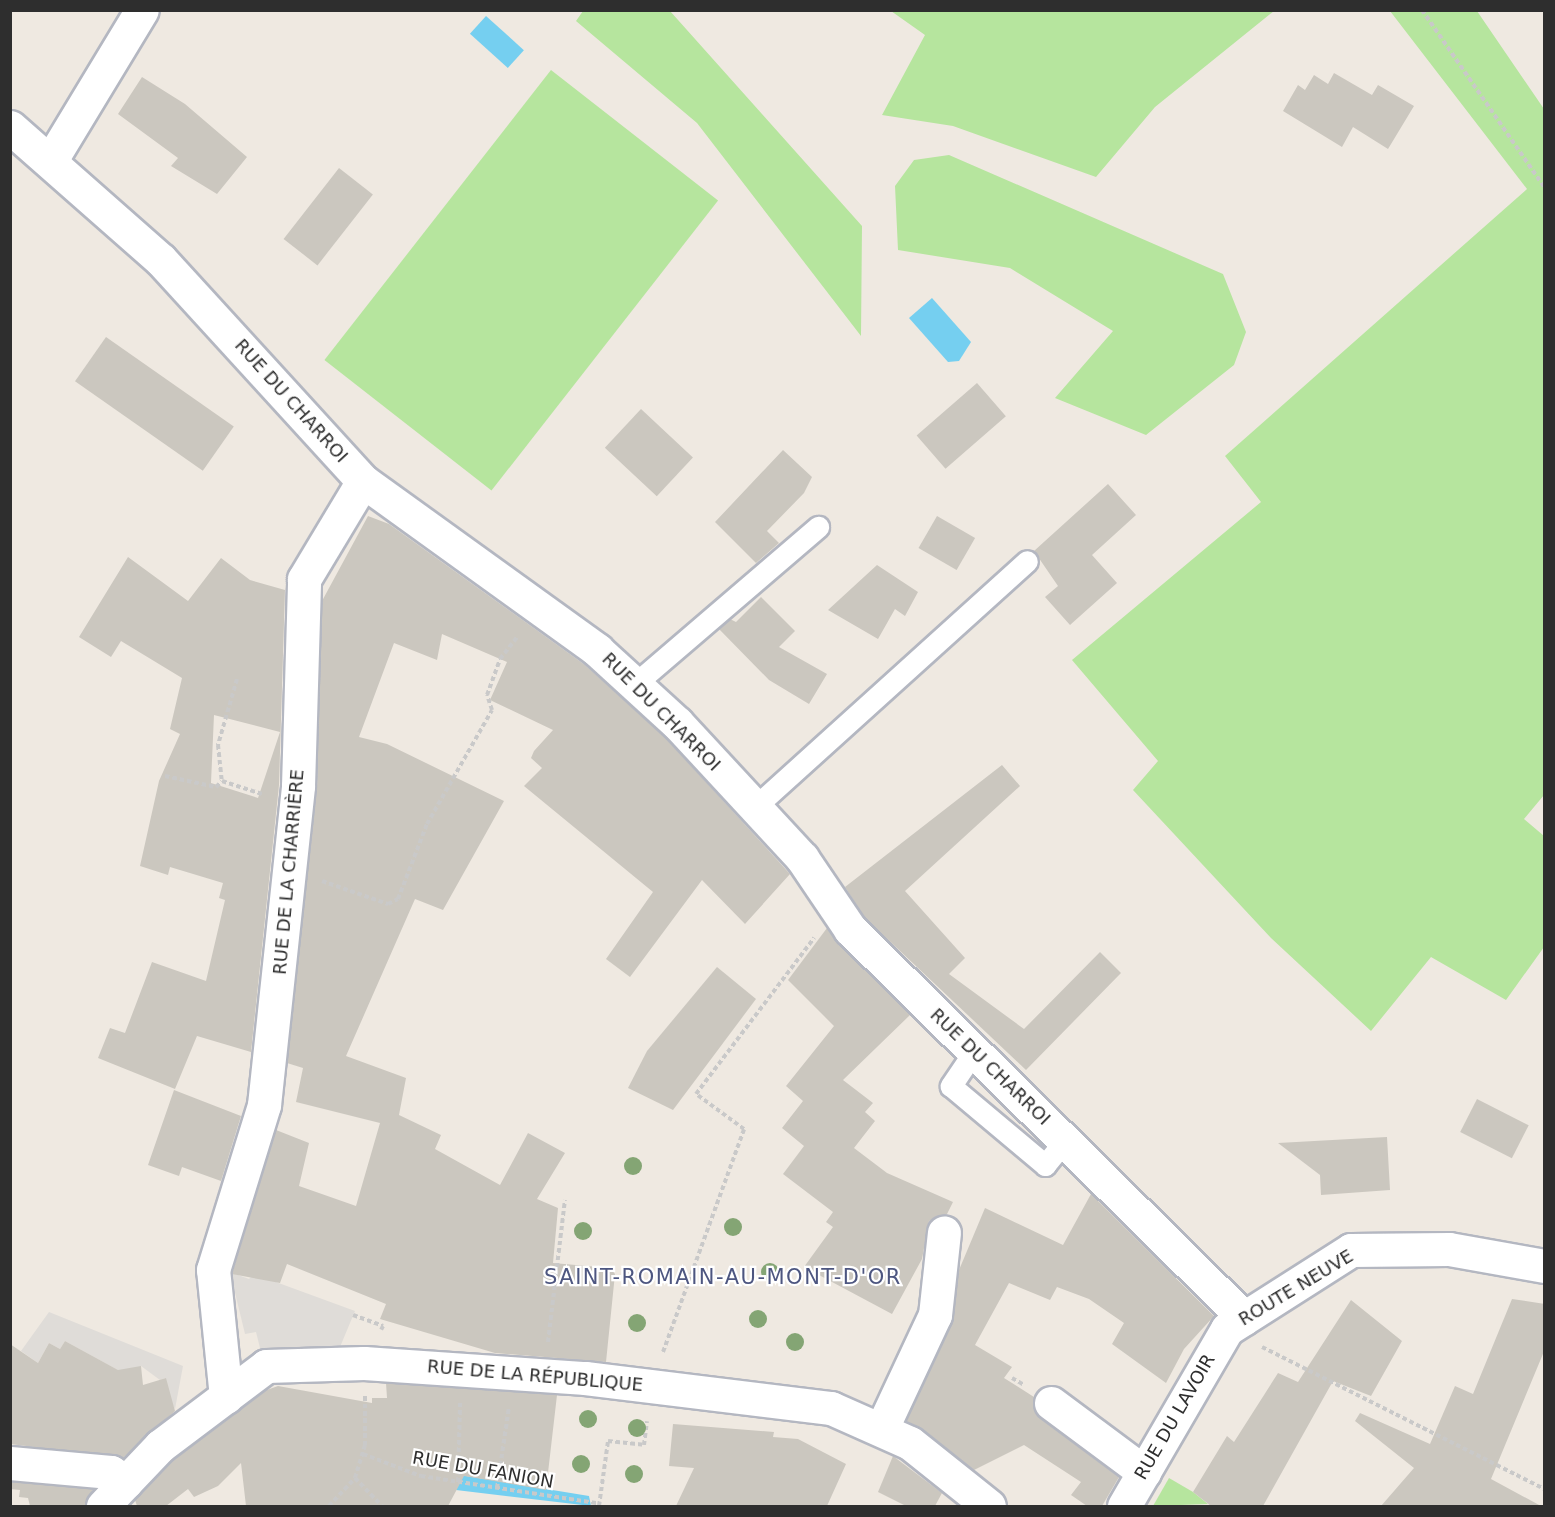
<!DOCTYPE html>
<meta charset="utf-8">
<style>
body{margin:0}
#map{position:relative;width:1555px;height:1517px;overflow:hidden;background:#efe9e1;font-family:"DejaVu Sans",sans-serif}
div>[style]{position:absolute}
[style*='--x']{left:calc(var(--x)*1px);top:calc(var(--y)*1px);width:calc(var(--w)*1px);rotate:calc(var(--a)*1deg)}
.green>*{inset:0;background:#b6e59e;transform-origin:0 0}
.plaza>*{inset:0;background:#dfdcd8}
.water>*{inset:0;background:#75cff0;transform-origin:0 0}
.building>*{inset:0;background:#cbc7bf;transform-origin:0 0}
.path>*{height:4px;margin-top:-2px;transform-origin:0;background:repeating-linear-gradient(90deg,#c9c9c9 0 4.5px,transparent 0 7.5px)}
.roads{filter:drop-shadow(2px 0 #b4b7c1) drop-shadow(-2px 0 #b4b7c1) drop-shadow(0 2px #b4b7c1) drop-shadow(0 -2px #b4b7c1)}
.service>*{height:21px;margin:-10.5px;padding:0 10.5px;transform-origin:10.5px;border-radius:10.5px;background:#fff}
.minor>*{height:33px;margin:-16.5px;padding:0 16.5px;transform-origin:16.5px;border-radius:16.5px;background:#fff}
.secondary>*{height:33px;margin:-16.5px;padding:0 16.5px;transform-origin:16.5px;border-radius:16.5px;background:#fff}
.trees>*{width:18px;height:18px;margin:-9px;border-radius:50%;background:#84a574}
span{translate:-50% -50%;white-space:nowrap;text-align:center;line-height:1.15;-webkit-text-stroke:4.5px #fff;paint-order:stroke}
.street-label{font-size:18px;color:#2e2e2e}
.quarter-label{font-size:21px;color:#4d5680;letter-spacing:1.5px}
.frame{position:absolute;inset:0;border:12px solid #2e2e2e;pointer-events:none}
</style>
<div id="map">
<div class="green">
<div style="clip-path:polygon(583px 11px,670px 11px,862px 226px,861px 336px,697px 123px,576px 21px)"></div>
<div style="clip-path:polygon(891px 11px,1274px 11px,1155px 107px,1096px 177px,953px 126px,882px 115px,925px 35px)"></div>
<div style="clip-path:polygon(1390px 11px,1477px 11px,1544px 109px,1544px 795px,1524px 819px,1544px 836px,1544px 947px,1506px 1000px,1431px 957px,1371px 1031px,1271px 938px,1133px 790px,1158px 761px,1072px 660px,1261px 502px,1225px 456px,1527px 189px)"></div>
<div style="left:551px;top:70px;width:212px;height:368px;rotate:38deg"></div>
<div style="clip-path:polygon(949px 155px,1223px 274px,1246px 332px,1234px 365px,1146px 435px,1055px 398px,1113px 331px,1010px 268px,898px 250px,895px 186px,914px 160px)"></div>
<div style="clip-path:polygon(1169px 1478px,1193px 1492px,1208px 1504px,1153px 1506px)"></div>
</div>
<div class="plaza">
<div style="clip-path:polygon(230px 1272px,249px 1279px,254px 1274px,355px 1311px,340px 1347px,261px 1352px,256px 1332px,245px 1334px)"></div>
<div style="clip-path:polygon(49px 1312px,183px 1366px,175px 1409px,162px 1384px,166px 1378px,160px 1380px,141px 1366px,134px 1379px,65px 1341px,60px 1349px,49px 1343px,38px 1363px,21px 1351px)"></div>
</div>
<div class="water">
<div style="left:486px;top:16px;width:51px;height:24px;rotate:42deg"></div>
<div style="clip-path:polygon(932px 298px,971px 342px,959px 361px,948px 362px,909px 318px)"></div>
<div style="clip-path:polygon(460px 1475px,589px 1496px,591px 1506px,456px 1490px)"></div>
</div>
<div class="building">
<div style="clip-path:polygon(1334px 73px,1372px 95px,1378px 85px,1414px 106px,1388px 149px,1353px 127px,1342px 147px,1283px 111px,1298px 85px,1305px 90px,1314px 75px,1328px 84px)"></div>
<div style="clip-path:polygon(142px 77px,185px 104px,247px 157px,217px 194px,171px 166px,178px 158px,118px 114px)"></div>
<div style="left:339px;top:168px;width:43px;height:90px;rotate:38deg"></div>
<div style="left:106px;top:337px;width:156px;height:54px;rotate:35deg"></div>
<div style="left:977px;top:383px;width:44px;height:80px;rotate:49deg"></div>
<div style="left:641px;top:409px;width:71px;height:53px;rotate:43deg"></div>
<div style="clip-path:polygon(783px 450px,812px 477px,804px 493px,767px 531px,779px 543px,756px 563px,715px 522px)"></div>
<div style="clip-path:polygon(1108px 484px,1136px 515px,1092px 555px,1117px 583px,1070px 625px,1045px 597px,1058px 586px,1034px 551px)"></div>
<div style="clip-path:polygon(368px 516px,389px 524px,585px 665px,664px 736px,790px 874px,745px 924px,702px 880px,630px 977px,606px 959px,653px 892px,524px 786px,542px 768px,531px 758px,534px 751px,553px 730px,490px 700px,507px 662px,442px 634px,437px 660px,394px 643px,359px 737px,387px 744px,504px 801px,443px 910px,415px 899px,346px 1056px,406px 1078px,399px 1115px,441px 1135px,435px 1149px,500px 1185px,528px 1133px,565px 1153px,537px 1199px,558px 1208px,553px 1263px,610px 1268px,615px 1274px,606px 1362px,495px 1353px,380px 1319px,386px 1304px,287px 1264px,280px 1283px,232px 1274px,276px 1130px,309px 1143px,299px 1186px,356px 1206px,380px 1123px,296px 1102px,303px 1068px,287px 1063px,317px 788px,322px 601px)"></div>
<div style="left:937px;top:516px;width:44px;height:37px;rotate:30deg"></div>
<div style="clip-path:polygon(evenodd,128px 557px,188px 601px,221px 558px,250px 580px,285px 590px,279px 785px,251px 1052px,197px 1036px,175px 1089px,98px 1058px,110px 1028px,125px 1033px,152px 962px,206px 981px,225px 900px,219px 898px,223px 883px,170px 867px,168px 875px,140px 866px,159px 781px,180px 734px,170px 729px,182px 678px,121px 641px,111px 657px,79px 637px,128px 557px,214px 715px,280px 732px,258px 798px,211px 783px,214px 715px)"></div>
<div style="clip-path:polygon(877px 565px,918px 592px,905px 616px,895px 609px,878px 639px,828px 610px)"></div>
<div style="clip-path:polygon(761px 597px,795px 631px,779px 647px,827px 674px,809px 704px,769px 680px,719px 629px,730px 619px,736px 622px)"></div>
<div style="clip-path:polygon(1002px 765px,1020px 786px,905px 891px,965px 958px,949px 974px,1024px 1029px,1100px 952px,1121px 973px,1026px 1070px,864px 917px,845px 887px)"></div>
<div style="clip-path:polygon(827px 928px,910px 1015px,843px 1080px,873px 1103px,865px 1112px,875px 1121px,854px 1148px,887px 1173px,953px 1202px,947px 1214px,929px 1221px,922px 1259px,892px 1314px,804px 1267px,833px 1227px,826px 1222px,833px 1212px,783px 1174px,804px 1146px,782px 1128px,803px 1101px,786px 1086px,834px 1026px,788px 980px)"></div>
<div style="clip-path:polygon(717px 967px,756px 999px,673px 1110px,628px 1088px,647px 1051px)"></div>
<div style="clip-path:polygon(174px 1090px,241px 1116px,221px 1181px,182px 1167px,179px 1176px,148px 1165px)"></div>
<div style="left:1477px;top:1099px;width:58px;height:37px;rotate:27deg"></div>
<div style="clip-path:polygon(1387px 1137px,1390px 1190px,1321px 1195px,1320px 1175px,1278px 1143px)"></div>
<div style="clip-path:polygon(1091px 1194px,1214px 1316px,1184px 1349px,1166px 1383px,1112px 1344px,1124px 1323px,1089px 1299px,1057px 1287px,1050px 1300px,1009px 1283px,975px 1345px,1012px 1367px,1004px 1378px,1034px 1397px,1040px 1418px,1119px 1477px,1102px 1506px,1087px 1506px,1071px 1495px,1081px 1482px,1024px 1445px,974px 1470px,906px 1421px,952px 1323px,959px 1270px,985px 1208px,1063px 1245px)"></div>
<div style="clip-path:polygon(1512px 1299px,1545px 1304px,1545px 1349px,1491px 1479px,1541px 1506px,1381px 1506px,1414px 1468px,1355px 1421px,1360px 1413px,1430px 1444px,1455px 1386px,1473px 1394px)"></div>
<div style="clip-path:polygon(1351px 1300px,1402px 1341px,1371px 1396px,1333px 1381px,1263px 1506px,1211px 1506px,1193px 1492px,1227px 1436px,1234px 1442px,1278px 1373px,1298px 1382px)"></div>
<div style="clip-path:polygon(65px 1341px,118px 1370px,141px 1366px,143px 1385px,166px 1378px,175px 1411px,123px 1458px,10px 1444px,10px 1344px,38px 1363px,49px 1343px,60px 1349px)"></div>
<div style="clip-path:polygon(386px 1383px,557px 1395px,546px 1490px,464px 1476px,448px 1506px,246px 1506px,241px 1463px,218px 1486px,194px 1497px,188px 1489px,166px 1506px,137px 1506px,135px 1500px,173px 1460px,264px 1391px,278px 1386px,372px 1403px,372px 1398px,387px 1398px)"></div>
<div style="clip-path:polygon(673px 1424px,774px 1432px,773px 1437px,798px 1439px,846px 1464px,827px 1506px,676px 1506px,694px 1468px,669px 1466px)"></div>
<div style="clip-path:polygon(893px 1456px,942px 1493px,935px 1506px,906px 1506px,878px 1492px)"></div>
<div style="clip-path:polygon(10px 1482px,93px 1489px,85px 1506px,30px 1506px,28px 1498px,19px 1497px,20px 1490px,10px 1489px)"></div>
</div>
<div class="path">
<div style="--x:1422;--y:10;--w:215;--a:55.4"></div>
<div style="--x:237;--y:679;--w:69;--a:106.1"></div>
<div style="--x:218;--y:745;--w:36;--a:84"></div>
<div style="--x:222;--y:781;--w:42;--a:18"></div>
<div style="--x:165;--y:776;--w:52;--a:12.2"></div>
<div style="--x:216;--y:787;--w:8;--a:-45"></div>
<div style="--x:322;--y:881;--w:70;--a:19.2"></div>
<div style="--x:388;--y:904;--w:11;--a:-27"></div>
<div style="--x:398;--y:899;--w:80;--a:-68.9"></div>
<div style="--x:427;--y:824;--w:131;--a:-60.3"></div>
<div style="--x:492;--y:710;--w:16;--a:-108"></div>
<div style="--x:487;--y:695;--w:38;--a:-70"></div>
<div style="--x:500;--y:659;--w:29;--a:-52"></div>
<div style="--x:353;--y:1315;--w:32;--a:20"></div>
<div style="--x:383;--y:1326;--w:4;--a:117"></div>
<div style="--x:548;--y:1342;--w:143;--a:-83.2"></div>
<div style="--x:1262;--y:1347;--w:316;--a:26.7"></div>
<div style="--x:663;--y:1352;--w:237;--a:-70"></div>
<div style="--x:744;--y:1129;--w:59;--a:-143.9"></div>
<div style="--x:696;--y:1094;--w:196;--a:-52.9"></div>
<div style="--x:1012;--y:1378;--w:14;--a:30"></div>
<div style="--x:365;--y:1396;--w:49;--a:90"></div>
<div style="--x:365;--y:1445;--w:34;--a:107"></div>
<div style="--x:355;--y:1478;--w:39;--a:46"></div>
<div style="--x:363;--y:1454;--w:62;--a:20.8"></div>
<div style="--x:421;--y:1476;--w:182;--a:8.8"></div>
<div style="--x:458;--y:1482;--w:79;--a:-88.5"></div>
<div style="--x:497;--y:1488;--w:82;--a:-81.6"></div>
<div style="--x:329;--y:1506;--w:38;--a:-47"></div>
<div style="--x:599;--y:1506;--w:66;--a:-82.1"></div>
<div style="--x:608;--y:1441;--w:36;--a:6"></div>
<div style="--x:644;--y:1445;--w:24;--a:-83"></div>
</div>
<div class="roads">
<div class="service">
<div style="--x:636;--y:683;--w:240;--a:-40.6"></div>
<div style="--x:756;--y:806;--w:365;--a:-42.1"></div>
<div style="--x:973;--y:1053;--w:40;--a:124"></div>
<div style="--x:951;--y:1086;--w:123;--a:40"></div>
<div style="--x:1045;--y:1165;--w:33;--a:-51"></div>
</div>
<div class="minor">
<div style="--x:10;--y:127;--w:201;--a:41.4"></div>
<div style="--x:161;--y:260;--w:299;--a:47.6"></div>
<div style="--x:363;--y:481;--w:289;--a:35.8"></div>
<div style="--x:597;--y:650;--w:108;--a:42.4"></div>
<div style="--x:677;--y:723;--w:184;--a:47.2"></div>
<div style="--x:802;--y:858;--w:86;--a:55.9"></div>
<div style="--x:850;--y:929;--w:554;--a:44.63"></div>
<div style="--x:51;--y:160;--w:175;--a:-58.8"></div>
<div style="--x:226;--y:1397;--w:128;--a:-95.8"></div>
<div style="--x:213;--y:1270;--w:173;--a:-72.8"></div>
<div style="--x:264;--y:1105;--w:321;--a:-83.9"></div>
<div style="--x:298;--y:786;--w:207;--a:-88.3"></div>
<div style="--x:304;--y:579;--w:114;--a:-59"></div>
<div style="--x:1051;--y:1403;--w:116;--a:36.6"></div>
<div style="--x:882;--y:1428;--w:125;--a:-64.9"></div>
<div style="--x:935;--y:1315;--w:83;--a:-83.8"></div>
<div style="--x:10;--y:1463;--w:101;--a:5.1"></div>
<div style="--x:111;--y:1472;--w:18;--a:34"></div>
</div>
<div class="secondary">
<div style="--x:103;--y:1506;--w:83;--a:-46.5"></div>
<div style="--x:160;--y:1446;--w:133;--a:-37"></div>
<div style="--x:266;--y:1366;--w:98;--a:-1.8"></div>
<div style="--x:364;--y:1363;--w:222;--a:3.9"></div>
<div style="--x:585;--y:1378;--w:248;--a:7"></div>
<div style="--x:831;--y:1408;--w:86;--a:23.9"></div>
<div style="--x:910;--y:1443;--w:101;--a:38.6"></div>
<div style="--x:1124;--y:1506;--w:205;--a:-59.8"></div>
<div style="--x:1227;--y:1329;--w:147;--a:-32.5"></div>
<div style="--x:1351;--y:1250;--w:98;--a:-0.6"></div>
<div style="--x:1449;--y:1249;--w:97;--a:10.1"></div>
</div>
</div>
<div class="trees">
<div style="left:633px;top:1166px"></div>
<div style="left:733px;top:1227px"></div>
<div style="left:583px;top:1231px"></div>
<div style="left:770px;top:1272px"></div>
<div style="left:758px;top:1319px"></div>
<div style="left:637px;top:1323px"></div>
<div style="left:795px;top:1342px"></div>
<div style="left:588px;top:1419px"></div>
<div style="left:637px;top:1428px"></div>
<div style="left:581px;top:1464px"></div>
<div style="left:634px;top:1474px"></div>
</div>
<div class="street-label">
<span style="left:291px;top:401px;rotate:48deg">RUE DU CHARROI</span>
<span style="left:661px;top:712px;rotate:45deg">RUE DU CHARROI</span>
<span style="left:289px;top:872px;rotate:-85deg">RUE DE LA CHARRIÈRE</span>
<span style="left:990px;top:1067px;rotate:44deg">RUE DU CHARROI</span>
<span style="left:1296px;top:1288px;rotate:-31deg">ROUTE NEUVE</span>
<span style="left:535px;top:1376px;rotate:5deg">RUE DE LA RÉPUBLIQUE</span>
<span style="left:1175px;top:1417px;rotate:-60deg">RUE DU LAVOIR</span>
<span style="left:483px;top:1470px;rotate:10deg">RUE DU FANION</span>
</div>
<div class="quarter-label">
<span style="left:723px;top:1277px">SAINT-ROMAIN-AU-MONT-D'OR</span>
</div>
<div class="frame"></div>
</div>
